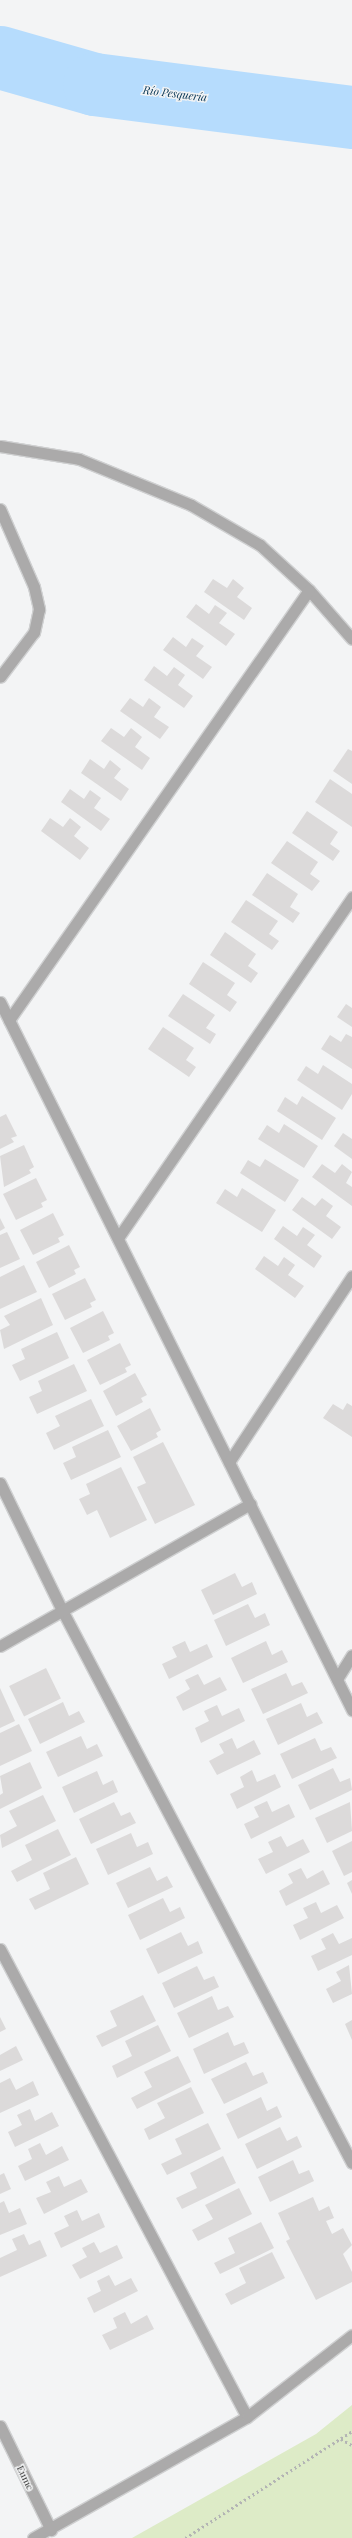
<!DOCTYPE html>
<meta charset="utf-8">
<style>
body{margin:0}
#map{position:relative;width:352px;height:2538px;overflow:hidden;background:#f3f4f5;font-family:"Playfair Display",serif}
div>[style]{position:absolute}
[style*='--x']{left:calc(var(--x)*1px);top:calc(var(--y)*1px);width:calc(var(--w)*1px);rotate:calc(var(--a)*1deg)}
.green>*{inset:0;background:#ddebc7}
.river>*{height:63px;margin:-31.5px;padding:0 31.5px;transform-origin:31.5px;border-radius:31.5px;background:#b6dcfd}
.building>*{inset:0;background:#dcdada;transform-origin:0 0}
.path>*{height:2.5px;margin-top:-1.25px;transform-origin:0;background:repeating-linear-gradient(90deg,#b3b4b4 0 2px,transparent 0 5px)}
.roads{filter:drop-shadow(1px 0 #cfd0d1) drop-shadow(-1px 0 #cfd0d1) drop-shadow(0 1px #cfd0d1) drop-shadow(0 -1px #cfd0d1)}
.minor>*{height:11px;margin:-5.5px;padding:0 5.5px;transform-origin:5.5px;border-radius:5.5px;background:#abaaaa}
span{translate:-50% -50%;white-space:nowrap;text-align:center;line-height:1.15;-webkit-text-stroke:3px #f3f4f5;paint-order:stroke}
.street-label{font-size:10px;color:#2c2d2d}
.water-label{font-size:11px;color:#023150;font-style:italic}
</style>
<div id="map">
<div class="green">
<div style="clip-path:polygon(352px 2405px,352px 2538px,132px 2538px,316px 2434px)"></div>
</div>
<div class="river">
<div style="--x:0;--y:57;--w:98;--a:16"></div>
<div style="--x:94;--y:84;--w:260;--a:7.3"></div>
</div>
<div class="building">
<div style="clip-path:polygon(213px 579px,227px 588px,233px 579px,244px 588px,237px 597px,252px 608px,244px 620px,204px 592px)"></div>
<div style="clip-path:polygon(196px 604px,209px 614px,215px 605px,227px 613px,219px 623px,235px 634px,226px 646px,186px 617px)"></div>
<div style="clip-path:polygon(173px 637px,186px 647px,192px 638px,204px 646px,196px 656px,212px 667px,203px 679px,163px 650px)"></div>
<div style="clip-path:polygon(154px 666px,167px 676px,174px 667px,185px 675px,178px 685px,193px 696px,184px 708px,144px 680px)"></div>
<div style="clip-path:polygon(130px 698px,143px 707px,149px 698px,161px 707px,154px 717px,169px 727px,160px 739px,120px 711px)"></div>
<div style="clip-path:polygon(111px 728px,124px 737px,131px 728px,142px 737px,135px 747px,150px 758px,142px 770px,101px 741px)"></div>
<div style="clip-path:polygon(348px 749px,352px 751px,352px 784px,333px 771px)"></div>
<div style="clip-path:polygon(90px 759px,104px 769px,110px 760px,121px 769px,114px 778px,129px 789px,121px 801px,81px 773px)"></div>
<div style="clip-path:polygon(330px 779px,352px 794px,352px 827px,315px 802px)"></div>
<div style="clip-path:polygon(70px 789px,84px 799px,90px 790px,101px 798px,94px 808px,110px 819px,101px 831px,61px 802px)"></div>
<div style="clip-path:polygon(307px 811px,338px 832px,330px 844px,340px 851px,333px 861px,292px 833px)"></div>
<div style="clip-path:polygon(50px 818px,63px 827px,70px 818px,81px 827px,74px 836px,89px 848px,80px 860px,41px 831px)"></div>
<div style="clip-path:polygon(287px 841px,318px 862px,310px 874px,320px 881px,312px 891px,271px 863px)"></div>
<div style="clip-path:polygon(267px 873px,298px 894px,290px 907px,300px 913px,293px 923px,252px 895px)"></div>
<div style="clip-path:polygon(246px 900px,278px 921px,269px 934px,279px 941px,272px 950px,231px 922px)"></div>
<div style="clip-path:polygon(225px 932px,256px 954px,248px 966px,258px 973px,251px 983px,210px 955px)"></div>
<div style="clip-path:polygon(203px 962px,235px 983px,227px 995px,237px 1002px,230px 1012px,189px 984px)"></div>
<div style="clip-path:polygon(183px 994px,215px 1015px,206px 1028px,216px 1034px,210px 1044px,168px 1016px)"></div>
<div style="clip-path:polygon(346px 1004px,352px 1008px,352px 1027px,337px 1017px)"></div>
<div style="clip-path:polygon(163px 1027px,194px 1048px,186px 1060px,196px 1067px,189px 1077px,148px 1049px)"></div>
<div style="clip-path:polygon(346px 1034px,352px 1037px,352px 1069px,321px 1049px,330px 1035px,341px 1042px)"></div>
<div style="clip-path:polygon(323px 1065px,352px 1084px,352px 1094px,342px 1110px,297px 1080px,306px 1066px,318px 1074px)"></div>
<div style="clip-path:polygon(302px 1096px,336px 1118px,322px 1140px,277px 1111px,285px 1097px,297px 1105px)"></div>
<div style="clip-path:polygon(6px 1114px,17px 1136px,11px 1138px,14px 1142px,0 1149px,0 1117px)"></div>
<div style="clip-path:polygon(284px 1124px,318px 1146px,304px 1168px,258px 1139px,267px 1125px,279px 1133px)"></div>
<div style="clip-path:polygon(343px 1133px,352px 1139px,352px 1159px,334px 1146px)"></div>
<div style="clip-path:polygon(24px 1145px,34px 1167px,29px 1170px,31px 1173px,4px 1187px,0 1156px)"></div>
<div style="clip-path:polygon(265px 1159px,299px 1180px,285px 1202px,240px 1173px,248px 1160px,260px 1167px)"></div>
<div style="clip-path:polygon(322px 1164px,335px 1173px,342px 1164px,352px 1172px,346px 1183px,352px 1187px,352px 1206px,312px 1177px)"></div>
<div style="clip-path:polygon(36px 1178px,47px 1200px,41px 1203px,43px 1207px,16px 1220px,3px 1194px)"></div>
<div style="clip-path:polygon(242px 1188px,276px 1210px,262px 1232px,216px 1203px,225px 1189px,237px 1197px)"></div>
<div style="clip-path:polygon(302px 1197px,315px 1206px,322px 1198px,333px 1206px,326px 1216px,341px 1227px,332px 1239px,292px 1210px)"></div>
<div style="clip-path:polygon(53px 1213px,64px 1235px,58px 1238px,60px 1242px,33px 1255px,20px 1230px)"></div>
<div style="clip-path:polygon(0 1218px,5px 1228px,0 1231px)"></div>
<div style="clip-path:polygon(283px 1226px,297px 1236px,303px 1227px,315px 1235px,307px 1245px,322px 1256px,314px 1268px,274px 1239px)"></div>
<div style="clip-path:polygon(7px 1232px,20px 1259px,0 1268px,0 1235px)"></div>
<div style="clip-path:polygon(69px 1245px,80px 1267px,74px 1270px,76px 1274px,49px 1288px,36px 1262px)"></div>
<div style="clip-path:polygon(264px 1256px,278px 1266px,284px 1257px,295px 1265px,288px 1275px,304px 1286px,295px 1298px,255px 1269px)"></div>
<div style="clip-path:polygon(24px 1265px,37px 1292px,0 1309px,0 1277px)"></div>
<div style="clip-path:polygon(85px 1278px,96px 1300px,90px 1303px,92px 1307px,65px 1320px,52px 1294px)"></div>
<div style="clip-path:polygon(41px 1298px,53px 1325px,4px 1349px,0 1330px,10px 1325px,4px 1316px)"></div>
<div style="clip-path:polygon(103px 1311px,114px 1333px,108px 1336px,110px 1340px,83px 1353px,70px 1328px)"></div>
<div style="clip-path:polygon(57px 1332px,69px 1358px,20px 1381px,12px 1365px,25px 1359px,21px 1349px)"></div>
<div style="clip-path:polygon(120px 1343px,131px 1365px,125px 1368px,127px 1372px,100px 1385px,87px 1360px)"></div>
<div style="clip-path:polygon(74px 1364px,87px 1391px,37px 1414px,29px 1397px,42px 1391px,38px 1381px)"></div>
<div style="clip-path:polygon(135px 1373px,147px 1395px,141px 1398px,143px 1402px,116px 1416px,103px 1391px)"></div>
<div style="clip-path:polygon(91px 1399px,104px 1426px,54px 1450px,46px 1433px,60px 1426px,55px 1416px)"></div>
<div style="clip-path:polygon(347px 1403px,352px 1406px,352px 1437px,323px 1418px,333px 1404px,343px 1410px)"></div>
<div style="clip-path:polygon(150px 1408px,161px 1430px,156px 1433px,158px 1437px,131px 1451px,117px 1426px)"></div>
<div style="clip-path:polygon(108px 1430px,121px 1457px,71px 1480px,63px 1463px,76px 1457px,72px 1447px)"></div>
<div style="clip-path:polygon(163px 1442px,195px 1505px,155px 1524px,137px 1487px,146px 1483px,133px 1457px)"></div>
<div style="clip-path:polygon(121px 1467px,147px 1520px,110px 1538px,97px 1510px,87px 1515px,79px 1499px,90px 1494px,86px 1484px)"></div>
<div style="clip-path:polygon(235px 1573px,242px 1587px,252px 1582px,257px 1594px,213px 1615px,201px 1590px)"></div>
<div style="clip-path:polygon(248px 1604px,255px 1618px,265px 1613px,270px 1625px,226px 1646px,214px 1620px)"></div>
<div style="clip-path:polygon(185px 1641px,190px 1652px,207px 1644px,213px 1657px,169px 1679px,162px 1664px,177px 1657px,172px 1647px)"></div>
<div style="clip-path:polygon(266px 1641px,272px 1655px,282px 1650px,288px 1662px,243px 1683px,231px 1658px)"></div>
<div style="left:46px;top:1668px;width:34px;height:41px;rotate:64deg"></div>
<div style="clip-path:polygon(286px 1673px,292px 1686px,302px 1682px,308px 1693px,263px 1714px,251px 1689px)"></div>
<div style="clip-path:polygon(198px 1674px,204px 1685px,220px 1677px,227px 1690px,183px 1711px,176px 1697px,190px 1689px,185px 1680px)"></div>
<div style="clip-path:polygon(0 1688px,15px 1721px,0 1728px)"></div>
<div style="clip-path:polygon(63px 1702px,69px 1716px,79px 1711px,85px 1722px,40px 1744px,28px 1719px)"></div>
<div style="clip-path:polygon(301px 1703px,307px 1717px,317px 1712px,323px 1723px,278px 1745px,266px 1719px)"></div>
<div style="clip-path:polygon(217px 1705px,222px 1716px,239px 1708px,245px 1721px,201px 1743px,195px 1728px,209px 1721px,204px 1711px)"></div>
<div style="clip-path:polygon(19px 1724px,32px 1751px,0 1766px,0 1733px)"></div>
<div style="clip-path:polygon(81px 1736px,87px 1749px,97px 1744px,103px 1756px,58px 1777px,46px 1752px)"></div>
<div style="clip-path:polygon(232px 1738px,237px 1749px,254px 1740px,261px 1754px,217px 1775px,209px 1761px,224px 1753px,219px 1744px)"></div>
<div style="clip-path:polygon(315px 1738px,321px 1751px,331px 1747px,337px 1758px,292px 1779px,280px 1754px)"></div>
<div style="clip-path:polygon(30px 1762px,42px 1788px,0 1809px,0 1795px,3px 1793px,0 1776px)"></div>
<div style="clip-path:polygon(333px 1768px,340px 1782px,350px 1778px,352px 1790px,310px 1810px,298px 1785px)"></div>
<div style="clip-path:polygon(252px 1770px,257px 1782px,275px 1774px,281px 1787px,237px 1809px,230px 1794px,244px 1787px,240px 1777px)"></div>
<div style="clip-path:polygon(97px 1771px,103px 1785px,113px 1780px,118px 1792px,74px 1813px,62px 1787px)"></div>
<div style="clip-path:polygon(43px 1795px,56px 1821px,2px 1848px,0 1835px,17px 1826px,9px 1811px)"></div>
<div style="clip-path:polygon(267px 1801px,272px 1812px,289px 1804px,295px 1817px,251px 1839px,244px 1824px,259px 1817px,254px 1807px)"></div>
<div style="clip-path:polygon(114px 1802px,121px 1816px,130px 1812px,136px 1823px,91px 1844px,79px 1819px)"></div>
<div style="clip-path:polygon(350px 1802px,352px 1831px,327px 1843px,315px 1818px)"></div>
<div style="clip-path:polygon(58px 1829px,71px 1855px,17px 1882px,11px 1871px,32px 1860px,25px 1845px)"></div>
<div style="clip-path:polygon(131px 1833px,137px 1847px,148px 1842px,153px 1854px,108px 1875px,96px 1849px)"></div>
<div style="clip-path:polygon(281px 1836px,287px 1847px,303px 1839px,310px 1852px,266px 1874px,258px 1859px,273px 1852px,268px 1842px)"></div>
<div style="clip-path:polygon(352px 1841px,352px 1872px,344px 1876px,332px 1851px)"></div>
<div style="clip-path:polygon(76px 1857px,89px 1884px,35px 1910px,29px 1899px,50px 1889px,43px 1873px)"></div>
<div style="clip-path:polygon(150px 1867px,157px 1881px,167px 1876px,173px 1887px,128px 1908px,116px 1883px)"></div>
<div style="clip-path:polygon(301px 1868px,307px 1879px,323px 1870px,330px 1884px,286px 1906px,279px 1891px,293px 1883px,288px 1874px)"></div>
<div style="clip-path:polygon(352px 1880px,352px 1894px,347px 1883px)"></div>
<div style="clip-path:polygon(163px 1898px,170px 1912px,180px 1907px,185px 1918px,140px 1940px,128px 1915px)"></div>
<div style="clip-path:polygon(316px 1902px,321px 1913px,337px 1905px,344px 1918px,300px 1940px,293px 1925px,308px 1918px,303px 1908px)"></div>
<div style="clip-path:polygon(181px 1932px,188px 1946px,198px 1941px,203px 1953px,158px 1974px,146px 1949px)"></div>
<div style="clip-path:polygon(333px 1933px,339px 1944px,352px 1938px,352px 1955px,318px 1971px,311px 1956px,326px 1949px,321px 1939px)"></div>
<div style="clip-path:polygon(349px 1965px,352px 1994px,333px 2003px,326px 1989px,341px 1981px,336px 1972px)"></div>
<div style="clip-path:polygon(197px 1966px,204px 1980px,214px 1976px,219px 1987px,174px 2008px,162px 1983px)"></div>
<div style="clip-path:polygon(143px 1995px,156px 2021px,102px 2047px,96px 2036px,117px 2026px,110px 2011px)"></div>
<div style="clip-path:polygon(212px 1996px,218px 2010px,228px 2006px,234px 2017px,189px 2038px,177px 2013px)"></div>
<div style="clip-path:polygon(0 2017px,6px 2029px,0 2032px)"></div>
<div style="clip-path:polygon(352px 2020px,352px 2040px,345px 2024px)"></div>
<div style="clip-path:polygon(158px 2025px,171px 2051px,117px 2078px,112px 2066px,132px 2056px,125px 2041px)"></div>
<div style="clip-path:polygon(228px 2032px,234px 2046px,244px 2042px,249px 2053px,204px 2074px,193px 2049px)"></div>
<div style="clip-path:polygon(16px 2046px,23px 2060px,0 2071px,0 2055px)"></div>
<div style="clip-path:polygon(178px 2056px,191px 2082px,137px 2109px,131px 2098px,152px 2087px,144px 2072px)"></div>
<div style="clip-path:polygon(246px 2062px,253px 2076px,263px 2072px,268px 2083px,224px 2104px,211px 2079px)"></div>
<div style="clip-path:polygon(10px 2078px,16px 2090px,33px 2081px,39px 2095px,0 2113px,0 2083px)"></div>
<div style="clip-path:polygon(191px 2087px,204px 2113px,149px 2140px,144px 2129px,165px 2118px,157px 2103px)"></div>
<div style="clip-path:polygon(261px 2097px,267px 2111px,277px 2106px,282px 2117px,238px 2139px,226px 2114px)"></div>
<div style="clip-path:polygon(30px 2109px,35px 2121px,52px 2112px,59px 2126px,15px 2147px,8px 2132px,22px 2125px,17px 2115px)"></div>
<div style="clip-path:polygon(208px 2123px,221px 2149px,167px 2175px,161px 2164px,182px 2154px,175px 2139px)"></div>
<div style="clip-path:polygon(280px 2127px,287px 2141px,297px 2136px,302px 2147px,257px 2169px,245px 2144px)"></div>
<div style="clip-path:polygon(40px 2143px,46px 2155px,62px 2146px,69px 2160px,25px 2181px,18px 2166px,32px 2159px,28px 2149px)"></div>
<div style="clip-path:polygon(223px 2156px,236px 2183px,182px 2209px,176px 2198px,197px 2188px,190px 2173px)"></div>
<div style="clip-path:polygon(293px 2160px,299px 2174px,309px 2170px,314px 2181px,270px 2202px,258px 2177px)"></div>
<div style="clip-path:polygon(4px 2173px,11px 2189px,0 2194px,0 2175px)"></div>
<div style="clip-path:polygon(59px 2176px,64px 2187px,81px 2179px,88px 2192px,44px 2214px,36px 2198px,51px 2192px,46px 2182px)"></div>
<div style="clip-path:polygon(239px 2188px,252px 2214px,198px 2241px,192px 2230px,213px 2219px,205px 2205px)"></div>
<div style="clip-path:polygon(313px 2197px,319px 2211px,329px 2206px,334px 2218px,326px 2221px,332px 2234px,343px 2228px,352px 2245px,343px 2254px,352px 2272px,352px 2282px,316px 2300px,286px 2241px,290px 2239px,278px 2213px)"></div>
<div style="clip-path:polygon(4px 2201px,9px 2213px,20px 2208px,27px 2224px,0 2235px,0 2203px)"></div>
<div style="clip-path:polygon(77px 2210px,82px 2221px,99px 2213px,105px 2227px,61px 2248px,54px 2233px,69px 2226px,64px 2216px)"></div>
<div style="clip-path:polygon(261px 2222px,274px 2248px,220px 2274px,214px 2263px,235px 2253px,228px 2238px)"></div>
<div style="clip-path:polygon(24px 2234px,29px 2245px,40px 2240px,47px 2256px,0 2277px,0 2258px,17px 2250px,12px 2239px)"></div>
<div style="clip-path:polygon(94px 2242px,100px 2253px,117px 2245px,123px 2258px,80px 2279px,72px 2265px,87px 2257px,82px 2248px)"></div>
<div style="clip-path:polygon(272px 2252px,285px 2278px,231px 2305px,225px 2294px,246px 2283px,239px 2268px)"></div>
<div style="clip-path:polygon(109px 2275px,115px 2286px,131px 2278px,138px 2291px,94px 2313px,87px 2298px,101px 2291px,97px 2281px)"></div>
<div style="clip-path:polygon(125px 2312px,131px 2324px,147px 2315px,154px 2329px,110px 2350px,102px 2335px,117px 2328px,113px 2318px)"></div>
</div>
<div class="path">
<div style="--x:341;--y:2439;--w:13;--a:29"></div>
<div style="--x:185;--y:2538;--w:198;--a:-32.6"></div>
</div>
<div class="roads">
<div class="minor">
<div style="--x:0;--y:446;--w:80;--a:9.3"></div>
<div style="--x:79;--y:459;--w:121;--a:22.3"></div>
<div style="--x:191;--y:505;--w:80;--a:30.1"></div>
<div style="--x:260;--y:545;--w:67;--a:42.6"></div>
<div style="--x:309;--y:590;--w:65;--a:48.7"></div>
<div style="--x:0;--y:509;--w:85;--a:66.4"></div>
<div style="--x:34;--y:587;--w:23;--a:77"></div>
<div style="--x:39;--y:609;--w:24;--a:102"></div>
<div style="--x:34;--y:632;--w:56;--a:127.1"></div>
<div style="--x:0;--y:1002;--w:791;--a:63.56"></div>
<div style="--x:9;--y:1020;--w:524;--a:-55.1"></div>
<div style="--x:118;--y:1238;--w:414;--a:-55.5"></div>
<div style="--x:229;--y:1462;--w:223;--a:-56.5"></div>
<div style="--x:0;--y:1483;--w:141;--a:64"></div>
<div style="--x:62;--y:1610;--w:624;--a:62.33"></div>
<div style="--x:0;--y:1646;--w:288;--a:-29.6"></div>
<div style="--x:337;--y:1679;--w:28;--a:-58"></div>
<div style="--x:0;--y:1949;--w:529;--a:62.18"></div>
<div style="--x:0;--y:2426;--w:116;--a:63.9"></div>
<div style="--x:33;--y:2538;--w:246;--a:-29.5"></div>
<div style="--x:247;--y:2417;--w:133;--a:-38"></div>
</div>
</div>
<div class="street-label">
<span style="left:25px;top:2478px;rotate:64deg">Eume</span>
</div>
<div class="water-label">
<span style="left:175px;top:94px;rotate:7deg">Río Pesquería</span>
</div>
</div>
